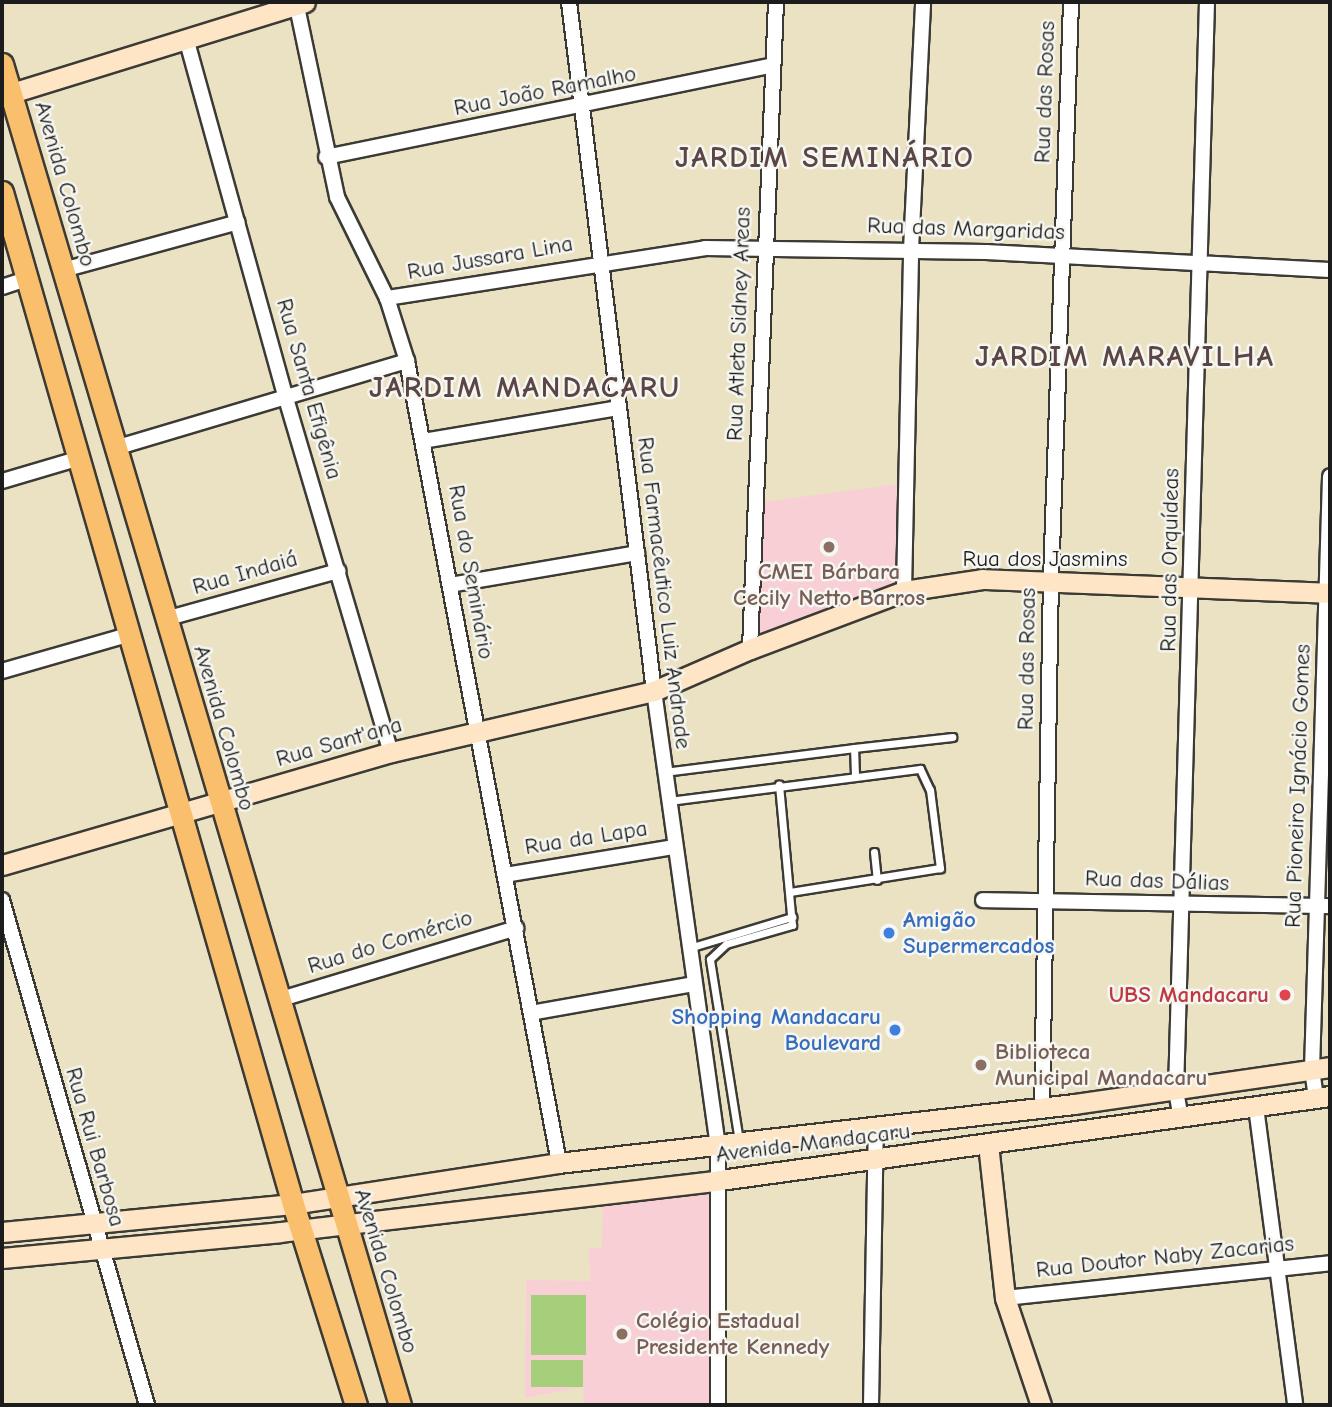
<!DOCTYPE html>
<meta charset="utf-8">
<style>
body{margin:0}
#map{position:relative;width:1332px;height:1407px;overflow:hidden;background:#ebe2c3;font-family:"Comic Neue",sans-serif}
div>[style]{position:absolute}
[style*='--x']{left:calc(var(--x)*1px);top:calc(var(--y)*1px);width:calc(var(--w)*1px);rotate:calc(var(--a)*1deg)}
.built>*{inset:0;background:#f7cfd5}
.green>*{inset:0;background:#a6cf7b;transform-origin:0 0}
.roads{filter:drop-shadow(2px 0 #3b3a35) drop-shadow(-2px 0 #3b3a35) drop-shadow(0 2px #3b3a35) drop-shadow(0 -2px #3b3a35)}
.lane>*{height:7px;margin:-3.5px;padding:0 3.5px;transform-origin:3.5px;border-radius:3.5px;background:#fff}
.street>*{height:14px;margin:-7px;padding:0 7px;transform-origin:7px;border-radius:7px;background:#fff}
.secondary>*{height:19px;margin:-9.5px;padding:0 9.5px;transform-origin:9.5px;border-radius:9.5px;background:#fde5c5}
.primary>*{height:21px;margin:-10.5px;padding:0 10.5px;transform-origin:10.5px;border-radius:10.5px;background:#f9bf6d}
.dots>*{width:19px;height:19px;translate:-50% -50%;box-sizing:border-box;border:4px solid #f6f6f2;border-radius:50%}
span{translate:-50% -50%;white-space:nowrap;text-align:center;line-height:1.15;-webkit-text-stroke:5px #f6f6f2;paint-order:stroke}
.street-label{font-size:23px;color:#1c1c1c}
.education-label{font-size:23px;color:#785e54;font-weight:700}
.left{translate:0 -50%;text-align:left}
.shop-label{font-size:23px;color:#366cbe;font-weight:700}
.right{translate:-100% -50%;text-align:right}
.health-label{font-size:23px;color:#be3a42;font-weight:700}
.district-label{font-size:30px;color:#5b4645;font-weight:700;letter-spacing:2px}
.frame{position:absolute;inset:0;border:4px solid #1c1c1c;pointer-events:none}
</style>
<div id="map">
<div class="built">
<div style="clip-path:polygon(906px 483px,904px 591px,750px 649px,755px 503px)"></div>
<div style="clip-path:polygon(720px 1180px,718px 1405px,584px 1405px,583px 1387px,525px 1398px,526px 1280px,590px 1281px,589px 1248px,602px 1248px,603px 1191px)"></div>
</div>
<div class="green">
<div style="left:531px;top:1295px;width:55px;height:60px"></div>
<div style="left:531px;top:1360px;width:52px;height:27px"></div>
</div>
<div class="roads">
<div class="lane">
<div style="--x:664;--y:772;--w:192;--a:-7.2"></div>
<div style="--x:855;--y:775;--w:27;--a:-92"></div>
<div style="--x:854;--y:748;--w:99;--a:-6.4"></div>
<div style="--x:669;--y:801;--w:253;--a:-7.3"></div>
<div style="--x:920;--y:769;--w:23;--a:65"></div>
<div style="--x:930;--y:790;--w:79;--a:82.7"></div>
<div style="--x:940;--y:868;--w:152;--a:170.9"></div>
<div style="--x:874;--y:852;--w:28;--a:84"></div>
<div style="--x:689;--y:948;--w:108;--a:-16.8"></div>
<div style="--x:739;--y:1141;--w:184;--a:-99.1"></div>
<div style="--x:710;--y:959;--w:22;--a:-43"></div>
<div style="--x:726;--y:944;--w:69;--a:-16.1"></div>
<div style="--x:792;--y:925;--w:141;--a:-95.3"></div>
</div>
<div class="street">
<div style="--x:296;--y:2;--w:199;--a:78.1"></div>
<div style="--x:337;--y:197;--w:113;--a:63.7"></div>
<div style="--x:387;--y:298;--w:66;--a:72.4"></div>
<div style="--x:407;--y:361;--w:815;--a:79.26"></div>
<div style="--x:569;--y:2;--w:694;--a:82.97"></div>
<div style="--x:654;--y:691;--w:460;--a:82"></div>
<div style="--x:718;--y:1147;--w:258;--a:90"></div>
<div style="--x:186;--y:38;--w:370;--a:74.5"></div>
<div style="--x:285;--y:395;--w:372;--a:73.5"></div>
<div style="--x:326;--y:157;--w:456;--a:-11.6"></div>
<div style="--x:63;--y:270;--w:181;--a:-15.3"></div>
<div style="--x:2;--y:287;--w:26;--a:-18"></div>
<div style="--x:387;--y:298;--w:322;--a:-8.9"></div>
<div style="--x:705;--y:248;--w:281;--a:0.8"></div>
<div style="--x:986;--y:252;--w:344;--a:3"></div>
<div style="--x:423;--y:441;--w:198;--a:-9.6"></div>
<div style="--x:115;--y:448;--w:305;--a:-16.6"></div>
<div style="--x:2;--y:481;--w:81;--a:-16.4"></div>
<div style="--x:450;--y:585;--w:190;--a:-9.7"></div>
<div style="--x:904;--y:591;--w:341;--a:-88.8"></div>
<div style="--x:911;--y:250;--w:248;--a:-87.2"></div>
<div style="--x:165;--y:619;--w:180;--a:-15.5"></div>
<div style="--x:750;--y:649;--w:648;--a:-87.7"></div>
<div style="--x:2;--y:671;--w:134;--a:-16"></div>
<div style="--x:505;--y:875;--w:171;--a:-9.4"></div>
<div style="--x:2;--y:900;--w:525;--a:73.98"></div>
<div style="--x:983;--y:900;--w:347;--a:1"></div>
<div style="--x:278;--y:1000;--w:249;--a:-16.8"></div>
<div style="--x:531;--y:1013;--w:165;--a:-10.1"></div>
<div style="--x:1316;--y:1098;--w:28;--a:-98"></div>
<div style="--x:1312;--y:1070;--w:594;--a:-88.26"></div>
<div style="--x:1256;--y:1107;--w:301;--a:82.5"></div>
<div style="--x:1042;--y:1108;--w:529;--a:-89.03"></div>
<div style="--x:1051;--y:579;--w:577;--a:-88.01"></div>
<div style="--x:1181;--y:1119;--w:28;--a:-100"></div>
<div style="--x:1176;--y:1091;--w:1089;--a:-88.37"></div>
<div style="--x:1005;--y:1298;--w:327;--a:-6.1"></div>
<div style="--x:871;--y:1405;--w:277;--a:-89"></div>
</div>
<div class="secondary">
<div style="--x:2;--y:96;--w:317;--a:-17.2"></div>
<div style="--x:2;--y:865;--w:405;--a:-16.2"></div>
<div style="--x:391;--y:752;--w:270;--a:-13.1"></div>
<div style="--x:654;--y:691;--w:105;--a:-23.6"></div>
<div style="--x:750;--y:649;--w:165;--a:-20.6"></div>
<div style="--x:904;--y:591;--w:79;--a:-8.7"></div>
<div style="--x:982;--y:579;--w:348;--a:2.3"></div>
<div style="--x:988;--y:1144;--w:155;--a:83.7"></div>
<div style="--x:1005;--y:1298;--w:113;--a:71.4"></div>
<div style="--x:2;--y:1232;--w:292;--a:-5.5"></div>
<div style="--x:293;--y:1204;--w:268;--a:-8.8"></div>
<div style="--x:558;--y:1163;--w:519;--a:-6.52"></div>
<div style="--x:1074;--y:1104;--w:259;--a:-8.2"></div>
<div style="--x:2;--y:1258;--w:279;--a:-5.3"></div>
<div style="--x:280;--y:1232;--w:443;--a:-6.7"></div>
<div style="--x:720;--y:1180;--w:616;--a:-7.84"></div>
</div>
<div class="primary">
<div style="--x:2;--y:64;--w:1399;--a:73.47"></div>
<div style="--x:2;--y:192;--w:1053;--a:73.96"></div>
<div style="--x:293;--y:1204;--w:211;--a:72.6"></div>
</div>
</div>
<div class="dots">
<div style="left:829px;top:547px;background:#8d6e63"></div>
<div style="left:889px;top:933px;background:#3f7fe0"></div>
<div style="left:1285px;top:995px;background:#e0444e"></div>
<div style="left:895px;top:1030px;background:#3f7fe0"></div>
<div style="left:981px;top:1065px;background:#8d6e63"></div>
<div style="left:622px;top:1334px;background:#8d6e63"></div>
</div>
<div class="street-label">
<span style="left:545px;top:91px;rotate:-11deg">Rua João Ramalho</span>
<span style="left:1045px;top:92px;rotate:-88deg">Rua das Rosas</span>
<span style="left:65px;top:184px;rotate:74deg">Avenida Colombo</span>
<span style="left:966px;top:229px;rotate:2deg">Rua das Margaridas</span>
<span style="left:490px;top:258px;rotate:-10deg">Rua Jussara Lina</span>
<span style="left:739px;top:324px;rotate:-88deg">Rua Atleta Sidney Areas</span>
<span style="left:309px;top:389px;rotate:74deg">Rua Santa Efigênia</span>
<span style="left:1045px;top:559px">Rua dos Jasmins</span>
<span style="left:1170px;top:560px;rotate:-89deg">Rua das Orquídeas</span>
<span style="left:471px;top:572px;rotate:80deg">Rua do Seminário</span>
<span style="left:245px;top:573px;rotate:-16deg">Rua Indaiá</span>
<span style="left:664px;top:593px;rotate:83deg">Rua Farmacêutico Luiz Andrade</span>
<span style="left:1027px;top:659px;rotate:-89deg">Rua das Rosas</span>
<span style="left:224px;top:728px;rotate:74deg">Avenida Colombo</span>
<span style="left:339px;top:742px;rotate:-16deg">Rua Sant'ana</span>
<span style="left:1298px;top:786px;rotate:-88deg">Rua Pioneiro Ignácio Gomes</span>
<span style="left:586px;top:838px;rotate:-9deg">Rua da Lapa</span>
<span style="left:1157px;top:881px;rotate:2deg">Rua das Dálias</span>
<span style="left:390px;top:942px;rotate:-17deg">Rua do Comércio</span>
<span style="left:813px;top:1143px;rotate:-7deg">Avenida Mandacaru</span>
<span style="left:95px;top:1147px;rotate:74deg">Rua Rui Barbosa</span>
<span style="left:1165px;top:1257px;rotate:-6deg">Rua Doutor Naby Zacarias</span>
<span style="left:386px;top:1271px;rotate:73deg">Avenida Colombo</span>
</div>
<div class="education-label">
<span style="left:829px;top:585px">CMEI Bárbara<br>Cecily Netto Barros</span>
<span class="left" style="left:995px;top:1065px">Biblioteca<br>Municipal Mandacaru</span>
<span class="left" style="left:636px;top:1334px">Colégio Estadual<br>Presidente Kennedy</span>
</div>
<div class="shop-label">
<span class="left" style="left:903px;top:933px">Amigão<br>Supermercados</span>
<span class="right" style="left:881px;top:1030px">Shopping Mandacaru<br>Boulevard</span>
</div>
<div class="health-label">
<span class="right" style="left:1269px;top:995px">UBS Mandacaru</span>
</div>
<div class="district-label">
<span style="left:825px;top:158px">JARDIM SEMINÁRIO</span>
<span style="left:1125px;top:357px">JARDIM MARAVILHA</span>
<span style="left:525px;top:388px">JARDIM MANDACARU</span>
</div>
<div class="frame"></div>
</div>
